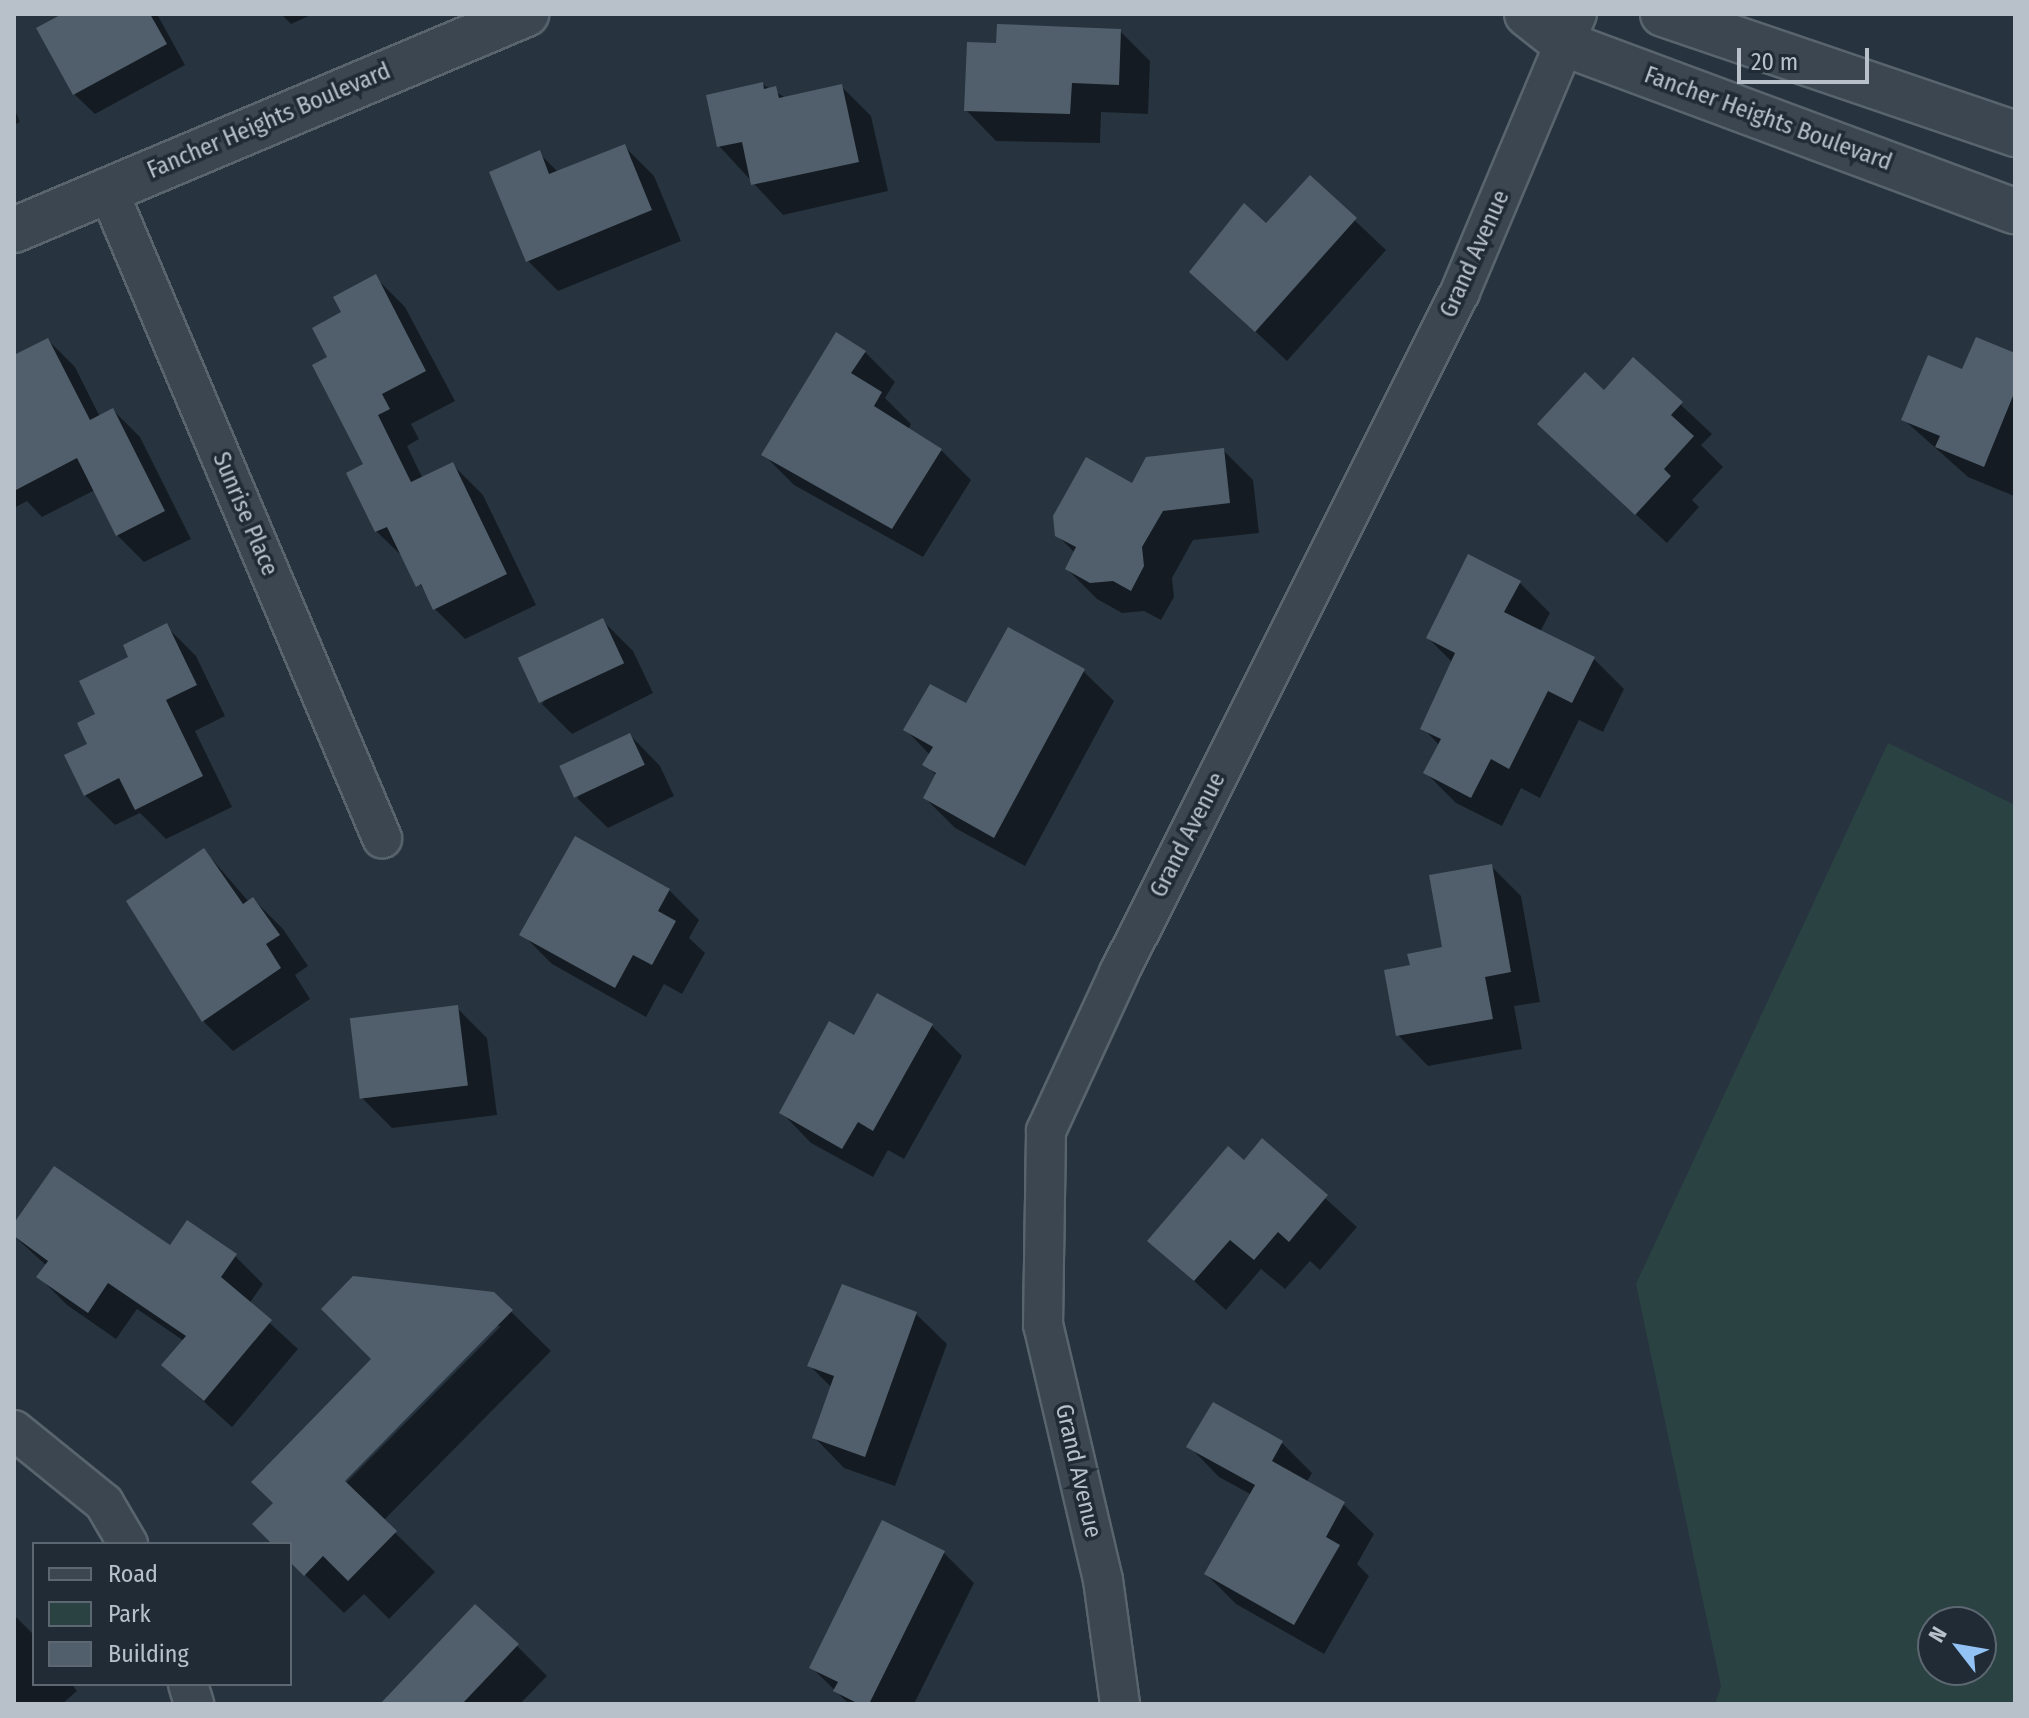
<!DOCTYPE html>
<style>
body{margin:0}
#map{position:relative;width:2029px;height:1718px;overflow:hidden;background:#273440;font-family:"Fira Sans Condensed",sans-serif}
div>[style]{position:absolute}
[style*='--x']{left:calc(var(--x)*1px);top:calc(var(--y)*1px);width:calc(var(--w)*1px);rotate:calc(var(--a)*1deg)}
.green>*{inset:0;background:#2a4242}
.shadow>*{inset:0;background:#0007}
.building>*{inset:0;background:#505f6b;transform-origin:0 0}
.roads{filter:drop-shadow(2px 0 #59646d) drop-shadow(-2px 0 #59646d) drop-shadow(0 2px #59646d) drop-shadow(0 -2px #59646d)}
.minor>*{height:38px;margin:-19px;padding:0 19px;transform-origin:19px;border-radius:19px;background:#3b4650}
.tertiary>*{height:44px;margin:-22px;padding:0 22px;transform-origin:22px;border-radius:22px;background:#3b4650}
span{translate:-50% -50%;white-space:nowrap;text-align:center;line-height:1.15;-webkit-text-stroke:7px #202b35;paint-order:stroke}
.street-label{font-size:24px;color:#b8c1ca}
.frame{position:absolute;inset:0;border:16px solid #b8c1ca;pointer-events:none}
.legend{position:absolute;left:32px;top:1542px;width:260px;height:144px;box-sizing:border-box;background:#202b35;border:2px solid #5d6771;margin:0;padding:10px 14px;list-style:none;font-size:24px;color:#b8c1ca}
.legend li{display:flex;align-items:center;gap:16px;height:40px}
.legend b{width:40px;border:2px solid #5d6771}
.north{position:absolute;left:1917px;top:1606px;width:80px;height:80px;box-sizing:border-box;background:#202b35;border:2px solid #5d6771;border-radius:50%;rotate:301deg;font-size:22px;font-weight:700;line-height:32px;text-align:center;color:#b8c1ca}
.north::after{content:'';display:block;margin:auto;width:28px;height:36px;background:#93c2f4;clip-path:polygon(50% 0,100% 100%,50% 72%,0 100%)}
.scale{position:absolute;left:1737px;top:48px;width:132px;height:36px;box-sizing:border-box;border:4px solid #b8c1ca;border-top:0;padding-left:10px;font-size:24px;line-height:28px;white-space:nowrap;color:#b8c1ca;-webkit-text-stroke:6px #202b35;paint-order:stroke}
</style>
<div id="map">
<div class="green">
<div style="clip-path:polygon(evenodd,1888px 743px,2015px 805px,2015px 1704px,1715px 1704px,1721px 1686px,1636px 1284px,1888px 743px,1933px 1622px,1981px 1622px,1981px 1670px,1933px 1670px,1933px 1622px)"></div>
</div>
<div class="shadow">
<div style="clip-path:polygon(66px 14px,157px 14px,185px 65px,95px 114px,74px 94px)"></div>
<div style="clip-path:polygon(281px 14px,313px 14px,291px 24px)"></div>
<div style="clip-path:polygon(1120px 31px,1150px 61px,1148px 114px,1101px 112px,1100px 143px,996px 141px,966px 110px,998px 45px)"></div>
<div style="clip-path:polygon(762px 84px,786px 98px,841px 86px,871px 116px,888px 191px,783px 215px,719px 146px)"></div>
<div style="clip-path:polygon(14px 108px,20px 122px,14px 125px)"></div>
<div style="clip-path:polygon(624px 146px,654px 176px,681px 241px,558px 291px,528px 261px,539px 153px,559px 173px)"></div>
<div style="clip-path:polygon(1310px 178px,1386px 250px,1287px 361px,1192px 272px,1267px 226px)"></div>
<div style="clip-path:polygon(375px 277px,405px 307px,455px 401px,411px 424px,419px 439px,407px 446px,423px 479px,453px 465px,483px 495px,536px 605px,465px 639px,435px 609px,405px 559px,376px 531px,366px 465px,329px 358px,344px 313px)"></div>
<div style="clip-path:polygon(48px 340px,75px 367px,100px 417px,113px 410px,140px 437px,191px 539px,144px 562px,117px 535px,95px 490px,42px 517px,27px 501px,14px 508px,14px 358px)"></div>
<div style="clip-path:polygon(865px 352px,895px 382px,885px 398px,911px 424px,908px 430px,941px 450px,971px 480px,923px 557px,794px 485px,764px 455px)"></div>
<div style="clip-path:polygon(2015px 356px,2015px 494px,2014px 496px,1968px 477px,1903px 419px,1964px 372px)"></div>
<div style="clip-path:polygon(1633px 360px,1712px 434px,1701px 445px,1723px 467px,1692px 500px,1699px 507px,1667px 543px,1570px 454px,1604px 393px)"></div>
<div style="clip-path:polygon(1223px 450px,1253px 480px,1259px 533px,1193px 540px,1172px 578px,1174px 597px,1161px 620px,1144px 611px,1122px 613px,1097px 599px,1067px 569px,1075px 553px,1057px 535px,1133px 485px)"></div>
<div style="clip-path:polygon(1519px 582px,1550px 613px,1540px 632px,1594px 659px,1624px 689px,1603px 732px,1579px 720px,1540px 798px,1521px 788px,1502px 826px,1456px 803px,1426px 773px,1440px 746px,1423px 728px,1453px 663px,1428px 638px)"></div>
<div style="clip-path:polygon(603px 621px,633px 651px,653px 693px,572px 734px,542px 704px)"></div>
<div style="clip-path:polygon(166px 626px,196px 656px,225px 716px,195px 731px,232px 807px,166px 839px,140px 813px,115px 825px,85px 795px,98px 715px,131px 658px)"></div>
<div style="clip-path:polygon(1083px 671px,1114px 701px,1025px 866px,955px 828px,925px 798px,937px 776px,925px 764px,930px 755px,906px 730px)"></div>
<div style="clip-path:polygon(630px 735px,660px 766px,674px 796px,608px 828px,577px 798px)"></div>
<div style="clip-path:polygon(204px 850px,249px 902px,253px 899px,283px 929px,308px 966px,295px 975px,310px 999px,233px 1051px,203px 1021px,129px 902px)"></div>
<div style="clip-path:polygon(1491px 866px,1521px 896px,1540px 1002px,1514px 1006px,1522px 1049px,1428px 1066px,1398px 1035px,1412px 967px,1444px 949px)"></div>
<div style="clip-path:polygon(669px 890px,699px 920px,689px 938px,705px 953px,682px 994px,664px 984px,646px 1017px,552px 964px,522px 934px)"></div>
<div style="clip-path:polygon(878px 995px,932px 1026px,962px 1056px,904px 1159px,888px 1150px,873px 1177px,811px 1143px,781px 1112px,854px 1038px)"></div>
<div style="clip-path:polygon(457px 1008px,487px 1038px,497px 1115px,392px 1128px,362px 1098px)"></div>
<div style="clip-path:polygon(1262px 1141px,1357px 1227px,1320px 1270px,1310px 1261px,1285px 1289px,1261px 1269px,1226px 1310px,1150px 1241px,1244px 1163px)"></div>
<div style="clip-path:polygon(14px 1227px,235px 1256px,263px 1284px,249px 1304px,298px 1349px,232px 1427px,163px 1365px,184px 1341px,137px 1309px,116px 1339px,67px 1305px,39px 1277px,47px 1266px,14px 1236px)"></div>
<div style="clip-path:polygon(evenodd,493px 1294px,551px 1351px,383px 1521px,435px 1572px,389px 1619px,364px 1594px,344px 1613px,290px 1560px,290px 1544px,274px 1544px,493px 1294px,495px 1326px,501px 1326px,340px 1489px,337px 1487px,495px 1326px)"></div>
<div style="clip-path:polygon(916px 1314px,947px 1344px,895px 1486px,844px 1468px,814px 1437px,832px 1388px,809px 1365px)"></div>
<div style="clip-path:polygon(1282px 1443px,1312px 1473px,1306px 1483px,1343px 1504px,1374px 1534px,1357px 1564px,1369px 1576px,1324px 1654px,1236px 1604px,1206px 1574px,1252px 1495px,1219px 1477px,1189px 1446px)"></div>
<div style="clip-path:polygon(944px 1553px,974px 1583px,914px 1704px,849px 1704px,812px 1668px)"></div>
<div style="clip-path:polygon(14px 1615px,34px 1635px,34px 1684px,72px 1684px,77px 1691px,62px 1704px,14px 1704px)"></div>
<div style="clip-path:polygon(517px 1646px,547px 1676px,520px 1704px,383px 1704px)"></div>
</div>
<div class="building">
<div style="clip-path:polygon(62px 14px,150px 14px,167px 44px,73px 95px,36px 28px)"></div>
<div style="clip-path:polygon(997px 24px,1121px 29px,1119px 85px,1072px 83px,1070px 114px,964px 111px,967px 42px,996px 43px)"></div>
<div style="clip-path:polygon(763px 82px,764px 89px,776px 86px,779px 98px,842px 84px,859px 162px,751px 185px,742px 142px,717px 147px,706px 95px)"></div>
<div style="clip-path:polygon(625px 144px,652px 210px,526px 262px,489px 172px,540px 150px,549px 174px)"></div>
<div style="clip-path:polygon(1310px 175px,1357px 218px,1255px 332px,1189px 272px,1244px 203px,1266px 223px)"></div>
<div style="clip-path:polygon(376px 274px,426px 371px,382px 394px,390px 409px,378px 415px,411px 482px,453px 462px,507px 574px,433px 610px,421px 584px,416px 587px,387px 527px,375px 532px,346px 473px,363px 464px,312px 365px,327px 357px,312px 328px,341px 312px,333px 297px)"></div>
<div style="clip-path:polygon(836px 332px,866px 351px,851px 373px,882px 392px,874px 406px,942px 449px,892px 529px,761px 455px)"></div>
<div style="clip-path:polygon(1976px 337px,2015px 353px,2015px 391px,1984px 467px,1935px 447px,1940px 436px,1901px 420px,1928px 355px,1962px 369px)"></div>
<div style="clip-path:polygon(48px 338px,90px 420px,113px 408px,165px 511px,116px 536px,77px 458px,14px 491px,14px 355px)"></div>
<div style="clip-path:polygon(1633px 357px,1683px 402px,1671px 415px,1694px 436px,1664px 469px,1671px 476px,1635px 515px,1537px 424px,1585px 372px,1604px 390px)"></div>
<div style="clip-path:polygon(1224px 448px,1230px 503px,1163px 511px,1142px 547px,1144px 566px,1131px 591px,1113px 581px,1090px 583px,1065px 569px,1076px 547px,1055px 536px,1053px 516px,1086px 457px,1132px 483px,1146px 457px)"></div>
<div style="clip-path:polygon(1468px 554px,1521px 581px,1504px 612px,1595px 657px,1572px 703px,1548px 691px,1509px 769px,1491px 759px,1471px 798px,1423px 773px,1441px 739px,1420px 729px,1455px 653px,1426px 638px)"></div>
<div style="left:603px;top:618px;width:50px;height:94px;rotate:65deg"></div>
<div style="clip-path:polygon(167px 623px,197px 685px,166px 700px,203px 776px,135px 810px,119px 778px,84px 796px,64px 755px,87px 744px,77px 723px,95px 714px,79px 681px,128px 657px,123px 645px)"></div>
<div style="clip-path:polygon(1008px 627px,1085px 669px,994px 838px,923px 798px,936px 773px,922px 765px,933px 747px,903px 730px,930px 684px,966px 703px)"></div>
<div style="left:630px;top:733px;width:35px;height:78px;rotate:65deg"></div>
<div style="clip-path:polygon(575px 836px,670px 889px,658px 911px,676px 921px,652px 965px,633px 955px,615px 988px,519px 935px)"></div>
<div style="clip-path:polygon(204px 848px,243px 904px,253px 897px,280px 935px,266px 944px,281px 968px,202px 1022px,126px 901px)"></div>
<div style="clip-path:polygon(1492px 864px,1511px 972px,1485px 977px,1493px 1019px,1396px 1036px,1384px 970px,1410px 965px,1407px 954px,1442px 947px,1429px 875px)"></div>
<div style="clip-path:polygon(877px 993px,933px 1024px,873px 1131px,858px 1122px,842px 1149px,779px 1113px,829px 1021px,854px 1035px)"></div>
<div style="left:458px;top:1005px;width:81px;height:109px;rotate:83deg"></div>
<div style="clip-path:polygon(1262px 1138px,1328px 1195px,1289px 1242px,1278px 1232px,1254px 1260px,1230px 1240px,1194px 1281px,1147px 1241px,1228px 1146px,1244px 1160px)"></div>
<div style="clip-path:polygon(54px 1166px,170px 1245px,187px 1220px,237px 1254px,221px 1277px,272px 1320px,204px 1401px,161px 1365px,186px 1336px,108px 1283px,88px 1313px,36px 1277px,48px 1261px,14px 1236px,14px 1223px)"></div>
<div style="clip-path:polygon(353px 1276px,494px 1292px,513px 1310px,345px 1481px,397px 1531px,348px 1581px,323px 1556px,304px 1576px,290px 1562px,290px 1544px,272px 1544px,252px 1524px,273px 1503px,251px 1482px,371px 1359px,321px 1309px)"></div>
<div style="clip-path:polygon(842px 1284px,917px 1312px,865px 1457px,812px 1438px,834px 1376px,807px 1366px)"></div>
<div style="clip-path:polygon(1213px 1402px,1283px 1441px,1272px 1461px,1345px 1502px,1326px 1537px,1340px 1545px,1294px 1625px,1204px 1574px,1255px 1485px,1186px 1447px)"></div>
<div style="clip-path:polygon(882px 1520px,945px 1551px,869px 1704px,859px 1704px,833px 1691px,838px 1682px,809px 1668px)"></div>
<div style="clip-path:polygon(475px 1604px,519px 1644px,462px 1704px,380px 1704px)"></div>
</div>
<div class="roads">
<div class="minor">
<div style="--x:108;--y:190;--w:704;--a:67.08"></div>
<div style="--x:14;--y:1430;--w:116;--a:39"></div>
<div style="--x:104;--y:1503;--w:48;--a:59.7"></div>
<div style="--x:188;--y:1684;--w:21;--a:73"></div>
<div style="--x:1120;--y:1704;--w:125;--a:-97.8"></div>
<div style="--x:1103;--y:1580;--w:262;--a:-103.2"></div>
<div style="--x:1043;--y:1325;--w:194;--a:-89.1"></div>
<div style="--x:1046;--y:1131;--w:174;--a:-65.2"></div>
<div style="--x:1119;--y:973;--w:762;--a:-63.4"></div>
<div style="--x:1460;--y:292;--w:302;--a:-67.2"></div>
</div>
<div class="tertiary">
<div style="--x:1527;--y:14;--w:48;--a:38.3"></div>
<div style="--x:1565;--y:44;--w:480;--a:20.4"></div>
<div style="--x:1663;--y:14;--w:372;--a:18.8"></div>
<div style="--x:14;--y:230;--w:556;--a:-22.87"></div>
</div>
</div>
<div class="street-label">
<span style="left:1768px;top:119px;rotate:20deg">Fancher Heights Boulevard</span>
<span style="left:269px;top:121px;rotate:-23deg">Fancher Heights Boulevard</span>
<span style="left:1475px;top:254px;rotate:-66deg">Grand Avenue</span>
<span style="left:245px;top:514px;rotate:67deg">Sunrise Place</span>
<span style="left:1188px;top:835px;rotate:-63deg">Grand Avenue</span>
<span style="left:1078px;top:1471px;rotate:77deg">Grand Avenue</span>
</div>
<div class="frame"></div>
<ul class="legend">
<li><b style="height:10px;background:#3b4650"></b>Road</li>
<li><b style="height:22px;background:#2a4242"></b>Park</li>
<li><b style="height:22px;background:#505f6b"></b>Building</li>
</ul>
<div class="north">N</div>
<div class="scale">20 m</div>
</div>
